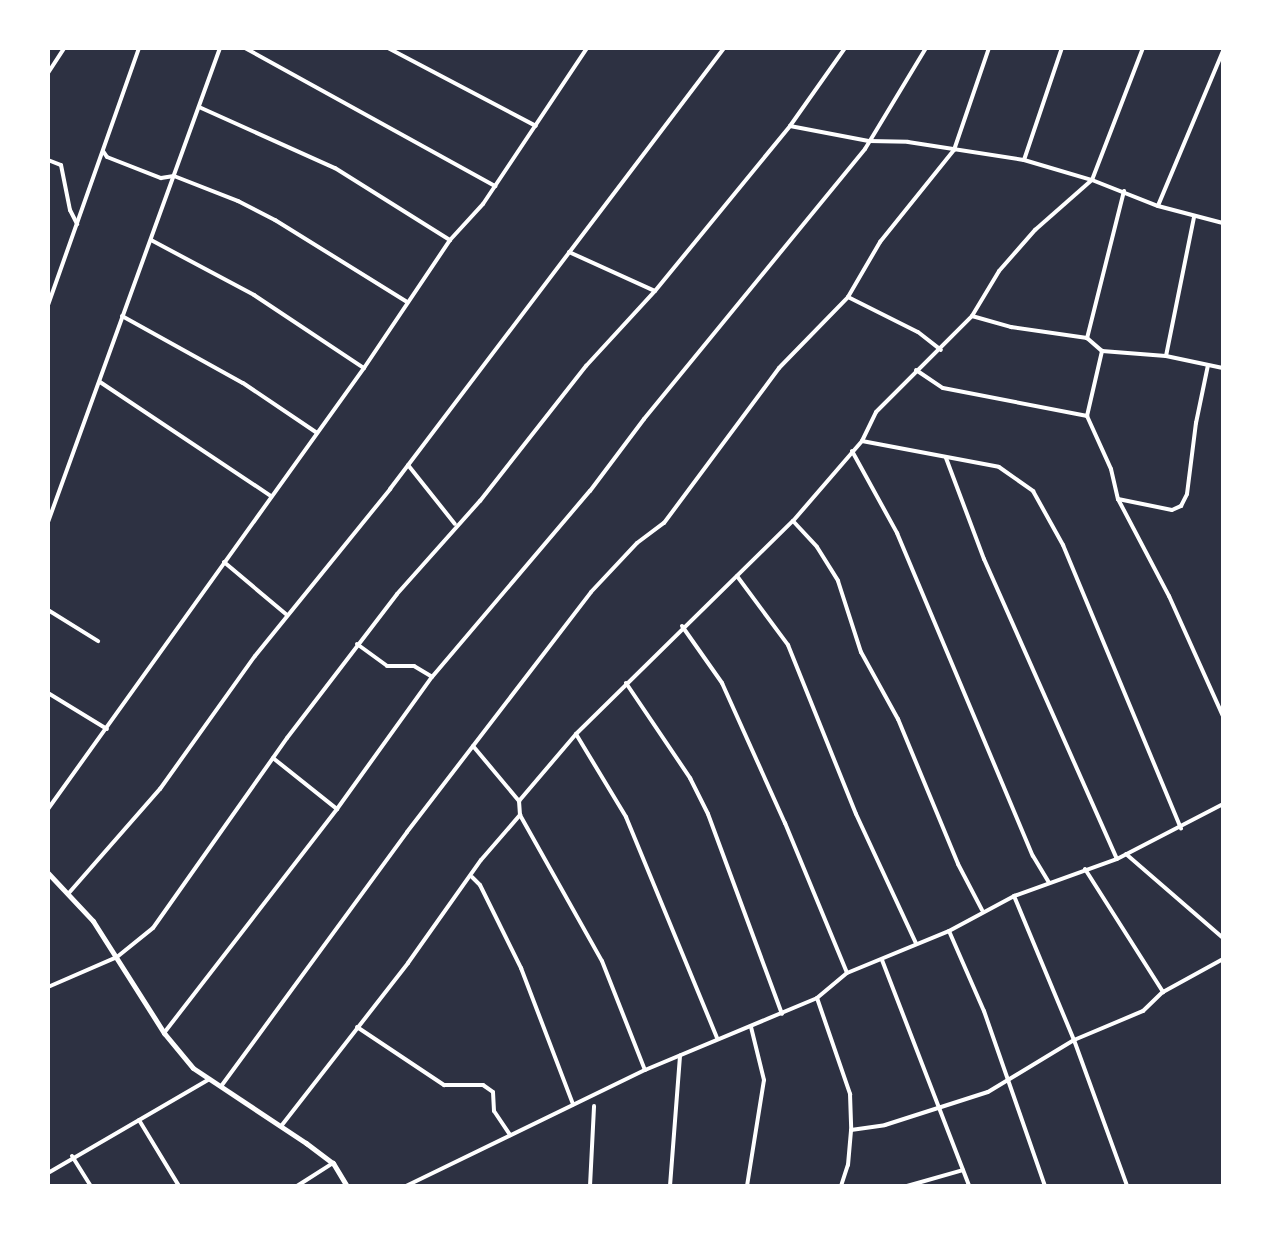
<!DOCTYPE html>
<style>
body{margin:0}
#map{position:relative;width:1271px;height:1234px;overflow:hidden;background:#2d3142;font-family:Jost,sans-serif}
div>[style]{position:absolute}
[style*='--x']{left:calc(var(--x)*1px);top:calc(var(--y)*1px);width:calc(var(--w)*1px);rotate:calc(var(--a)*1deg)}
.minor>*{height:4px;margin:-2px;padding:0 2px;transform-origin:2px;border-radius:2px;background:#fff}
.tertiary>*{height:5px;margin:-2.5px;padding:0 2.5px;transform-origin:2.5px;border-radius:2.5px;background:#fff}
span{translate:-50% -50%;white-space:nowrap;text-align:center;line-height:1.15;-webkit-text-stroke:6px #fff;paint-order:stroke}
.frame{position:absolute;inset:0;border:50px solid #fff;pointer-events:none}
</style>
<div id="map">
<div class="minor">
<div style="--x:245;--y:48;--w:286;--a:28.9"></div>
<div style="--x:388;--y:48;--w:167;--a:27.8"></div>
<div style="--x:1223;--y:51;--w:168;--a:112.8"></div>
<div style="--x:1158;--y:206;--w:67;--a:14.7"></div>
<div style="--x:48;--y:73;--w:30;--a:-57"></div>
<div style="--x:199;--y:107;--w:149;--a:24.2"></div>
<div style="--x:335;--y:168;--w:136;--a:32.1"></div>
<div style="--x:790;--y:126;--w:80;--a:10.8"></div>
<div style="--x:869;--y:141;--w:39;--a:1"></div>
<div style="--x:908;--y:142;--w:117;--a:8.8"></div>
<div style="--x:1024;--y:160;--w:71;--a:16.4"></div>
<div style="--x:1092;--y:180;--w:71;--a:21.5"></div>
<div style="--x:103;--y:151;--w:7;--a:56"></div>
<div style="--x:107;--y:157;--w:58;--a:21.3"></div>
<div style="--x:161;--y:178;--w:13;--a:-9"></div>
<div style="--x:174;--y:176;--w:69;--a:21.3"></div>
<div style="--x:238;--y:201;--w:42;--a:27.2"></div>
<div style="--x:275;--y:220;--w:155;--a:31.8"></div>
<div style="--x:48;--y:160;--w:14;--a:21"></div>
<div style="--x:61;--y:165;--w:46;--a:78.7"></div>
<div style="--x:70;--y:210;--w:16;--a:63"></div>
<div style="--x:1024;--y:160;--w:118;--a:-71.3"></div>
<div style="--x:1124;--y:191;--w:152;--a:104.1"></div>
<div style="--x:1087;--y:338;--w:20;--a:41"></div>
<div style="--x:1102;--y:351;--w:64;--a:4.5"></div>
<div style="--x:1166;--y:356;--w:58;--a:11.9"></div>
<div style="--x:151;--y:240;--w:117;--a:28.1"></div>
<div style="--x:254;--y:295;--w:132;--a:33.6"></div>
<div style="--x:569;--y:252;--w:94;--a:24.4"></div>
<div style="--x:848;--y:297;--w:78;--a:26.6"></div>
<div style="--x:918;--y:332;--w:29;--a:38"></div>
<div style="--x:48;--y:305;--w:273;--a:-70.5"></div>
<div style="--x:122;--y:316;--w:138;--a:29"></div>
<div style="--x:243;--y:383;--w:89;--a:34"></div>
<div style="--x:972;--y:316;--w:41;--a:15.8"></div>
<div style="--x:1011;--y:327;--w:77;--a:8.2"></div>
<div style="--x:1166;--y:356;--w:142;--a:-78.6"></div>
<div style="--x:916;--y:370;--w:32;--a:34"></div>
<div style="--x:943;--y:388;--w:147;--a:11"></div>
<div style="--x:1087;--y:416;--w:67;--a:-77"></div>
<div style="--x:100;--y:382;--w:206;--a:33.7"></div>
<div style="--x:1087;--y:416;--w:58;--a:65.6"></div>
<div style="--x:1111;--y:469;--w:31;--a:77"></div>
<div style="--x:1118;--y:499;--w:110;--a:62.3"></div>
<div style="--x:1169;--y:596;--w:132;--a:65.8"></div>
<div style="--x:862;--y:441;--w:139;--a:10.7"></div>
<div style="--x:999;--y:467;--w:42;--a:35.2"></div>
<div style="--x:1033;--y:491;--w:62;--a:60.9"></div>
<div style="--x:1063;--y:545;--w:307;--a:67.4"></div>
<div style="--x:852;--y:451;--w:94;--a:61.2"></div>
<div style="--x:897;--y:533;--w:350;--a:67.2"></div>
<div style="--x:1033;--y:856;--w:31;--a:59"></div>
<div style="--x:946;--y:458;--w:108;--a:69.4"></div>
<div style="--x:984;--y:559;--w:328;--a:66.1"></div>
<div style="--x:408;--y:465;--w:75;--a:51.5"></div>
<div style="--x:1118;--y:499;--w:55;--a:11.5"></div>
<div style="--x:1172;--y:510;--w:10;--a:-24"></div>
<div style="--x:1181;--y:506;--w:13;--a:-63"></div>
<div style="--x:1187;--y:494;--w:72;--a:-82.8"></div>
<div style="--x:1196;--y:423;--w:59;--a:-78.3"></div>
<div style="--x:793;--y:521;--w:35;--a:47"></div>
<div style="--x:817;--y:547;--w:40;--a:58"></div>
<div style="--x:838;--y:581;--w:75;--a:72.1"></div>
<div style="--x:861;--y:652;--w:77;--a:61.1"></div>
<div style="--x:898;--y:719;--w:157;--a:67.5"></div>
<div style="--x:958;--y:864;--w:52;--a:62.4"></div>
<div style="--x:48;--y:522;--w:504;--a:-70.06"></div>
<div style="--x:224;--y:562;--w:82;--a:40.1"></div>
<div style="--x:737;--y:576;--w:86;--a:53.5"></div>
<div style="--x:788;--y:645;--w:182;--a:68.1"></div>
<div style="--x:856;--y:814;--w:142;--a:65.1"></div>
<div style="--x:48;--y:610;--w:59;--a:31.8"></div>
<div style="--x:682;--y:626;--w:70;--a:54.9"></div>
<div style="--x:722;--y:683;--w:154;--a:65.8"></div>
<div style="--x:785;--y:823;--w:162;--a:67.5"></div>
<div style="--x:357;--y:644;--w:37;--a:36"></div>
<div style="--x:387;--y:666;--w:27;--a:0"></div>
<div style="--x:414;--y:666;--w:21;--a:31"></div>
<div style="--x:626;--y:683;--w:115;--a:56"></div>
<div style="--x:690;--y:778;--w:40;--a:63.4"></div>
<div style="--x:708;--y:814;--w:213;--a:69.7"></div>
<div style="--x:48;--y:693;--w:69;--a:31.4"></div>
<div style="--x:576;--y:734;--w:97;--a:58.9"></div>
<div style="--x:626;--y:817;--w:239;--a:67.6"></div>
<div style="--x:473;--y:746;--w:72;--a:50.1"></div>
<div style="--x:273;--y:758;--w:82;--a:38.6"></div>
<div style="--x:48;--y:809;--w:543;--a:-54.38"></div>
<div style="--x:364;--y:368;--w:154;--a:-56.1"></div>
<div style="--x:450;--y:240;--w:49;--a:-47.5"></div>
<div style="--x:483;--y:204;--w:187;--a:-56.3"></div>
<div style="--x:520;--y:815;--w:167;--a:60.7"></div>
<div style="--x:602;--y:961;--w:117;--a:68.5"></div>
<div style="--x:1126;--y:854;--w:128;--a:40.9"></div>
<div style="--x:1085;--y:869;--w:146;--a:57.6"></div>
<div style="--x:472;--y:877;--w:11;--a:45"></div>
<div style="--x:480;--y:885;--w:93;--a:63.7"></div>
<div style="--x:521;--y:968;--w:146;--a:69.1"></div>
<div style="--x:68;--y:894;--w:140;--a:-48.8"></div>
<div style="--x:160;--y:789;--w:163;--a:-54.5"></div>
<div style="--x:255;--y:656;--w:215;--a:-51"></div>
<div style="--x:390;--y:489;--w:553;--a:-52.86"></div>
<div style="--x:1014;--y:896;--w:156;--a:67.4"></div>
<div style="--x:1074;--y:1040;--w:155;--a:70"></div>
<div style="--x:949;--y:931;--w:87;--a:66.4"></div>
<div style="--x:984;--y:1011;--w:185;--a:70.8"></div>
<div style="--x:882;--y:960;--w:242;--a:68.9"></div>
<div style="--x:48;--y:987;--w:75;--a:-23.5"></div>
<div style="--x:117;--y:957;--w:46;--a:-38.9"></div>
<div style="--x:153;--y:928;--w:232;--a:-54.8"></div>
<div style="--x:287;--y:738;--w:181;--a:-52.6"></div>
<div style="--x:397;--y:594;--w:125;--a:-48.3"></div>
<div style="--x:480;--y:501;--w:172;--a:-51.9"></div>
<div style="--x:586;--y:366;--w:102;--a:-47.4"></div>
<div style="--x:655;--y:291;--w:213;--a:-50.7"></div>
<div style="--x:790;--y:126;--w:95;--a:-54.8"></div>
<div style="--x:817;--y:998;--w:102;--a:71"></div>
<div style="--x:850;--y:1094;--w:36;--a:88"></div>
<div style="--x:357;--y:1027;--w:105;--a:33.7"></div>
<div style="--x:444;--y:1085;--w:39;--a:0"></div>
<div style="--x:483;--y:1085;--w:12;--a:35"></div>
<div style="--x:493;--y:1092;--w:19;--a:87"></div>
<div style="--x:494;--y:1111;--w:29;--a:56"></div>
<div style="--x:164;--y:1033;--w:283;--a:-52.3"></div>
<div style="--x:337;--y:809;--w:163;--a:-54.3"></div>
<div style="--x:432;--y:677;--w:244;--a:-49.7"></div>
<div style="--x:590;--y:491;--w:90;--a:-53.1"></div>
<div style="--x:644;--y:419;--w:349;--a:-50.7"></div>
<div style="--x:865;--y:149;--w:118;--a:-58.9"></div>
<div style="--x:222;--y:1085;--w:313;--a:-53.8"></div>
<div style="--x:407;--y:832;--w:302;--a:-52.5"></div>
<div style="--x:591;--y:592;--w:67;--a:-46.8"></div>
<div style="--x:637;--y:543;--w:34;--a:-37"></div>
<div style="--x:664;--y:523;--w:193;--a:-53.4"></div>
<div style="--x:779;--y:368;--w:99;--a:-45.8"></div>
<div style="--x:848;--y:297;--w:64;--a:-59.8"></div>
<div style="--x:880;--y:242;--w:118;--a:-51.2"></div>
<div style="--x:954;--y:150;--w:108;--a:-71.1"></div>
<div style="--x:139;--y:1120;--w:77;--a:58.8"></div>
<div style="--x:282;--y:1125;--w:205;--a:-52.1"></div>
<div style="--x:408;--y:963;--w:126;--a:-54.7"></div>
<div style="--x:481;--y:860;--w:60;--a:-49.1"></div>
<div style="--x:520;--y:815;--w:14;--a:-94"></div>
<div style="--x:519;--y:801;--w:88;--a:-49.6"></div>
<div style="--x:576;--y:734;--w:304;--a:-44.5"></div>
<div style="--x:793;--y:521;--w:106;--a:-49.2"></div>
<div style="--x:862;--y:441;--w:32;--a:-64"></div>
<div style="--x:876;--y:412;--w:136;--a:-45"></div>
<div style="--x:972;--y:316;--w:52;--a:-59"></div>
<div style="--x:999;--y:271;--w:55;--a:-48.7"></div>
<div style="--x:1035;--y:230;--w:76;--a:-41.3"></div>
<div style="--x:1092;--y:180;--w:142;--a:-68.9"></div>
<div style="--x:72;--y:1156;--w:36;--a:58"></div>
<div style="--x:48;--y:1173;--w:185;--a:-30.2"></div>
<div style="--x:297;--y:1186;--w:43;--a:-32.6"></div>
<div style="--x:406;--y:1186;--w:266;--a:-25.9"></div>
<div style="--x:645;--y:1070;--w:186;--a:-22.7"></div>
<div style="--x:817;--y:998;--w:39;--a:-40"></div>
<div style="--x:847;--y:973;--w:110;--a:-22.4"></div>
<div style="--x:949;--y:931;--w:74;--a:-28.3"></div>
<div style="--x:1014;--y:896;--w:109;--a:-19.8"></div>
<div style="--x:1117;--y:859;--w:119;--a:-27.4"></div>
<div style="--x:590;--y:1186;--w:80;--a:-87.1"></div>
<div style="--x:670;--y:1186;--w:131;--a:-85.6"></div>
<div style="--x:747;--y:1186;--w:107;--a:-80.9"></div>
<div style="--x:764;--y:1080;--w:55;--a:-103.8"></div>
<div style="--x:841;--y:1186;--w:22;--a:-72"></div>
<div style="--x:848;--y:1165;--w:35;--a:-85"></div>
<div style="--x:851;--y:1130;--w:34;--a:-8"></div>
<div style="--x:885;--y:1125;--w:108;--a:-17.8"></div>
<div style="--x:988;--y:1092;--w:100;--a:-31.2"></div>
<div style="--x:1074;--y:1040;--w:75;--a:-22.8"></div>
<div style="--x:1143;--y:1011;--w:28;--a:-44"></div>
<div style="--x:1163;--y:992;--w:68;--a:-28.8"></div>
<div style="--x:907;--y:1186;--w:58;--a:-15.9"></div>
</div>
<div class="tertiary">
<div style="--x:48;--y:873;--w:66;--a:46.8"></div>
<div style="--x:93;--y:921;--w:133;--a:57.6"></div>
<div style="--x:164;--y:1033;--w:45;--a:50.4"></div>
<div style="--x:193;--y:1068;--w:136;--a:33.6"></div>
<div style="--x:306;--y:1143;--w:34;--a:37"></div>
<div style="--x:333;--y:1163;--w:27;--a:59"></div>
</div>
<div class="frame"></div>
</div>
